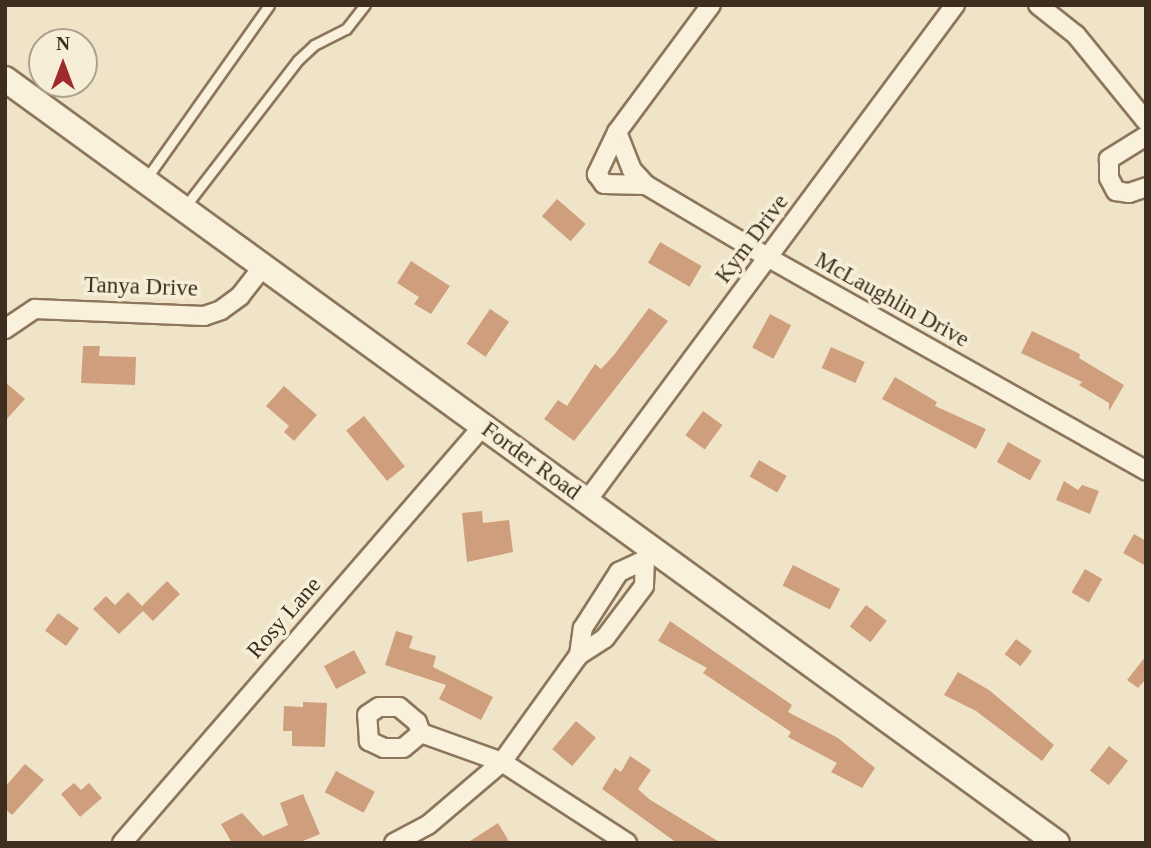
<!DOCTYPE html>
<style>
body{margin:0}
#map{position:relative;width:1151px;height:848px;overflow:hidden;background:#f0e4c8;font-family:"Times New Roman",serif}
div>[style]{position:absolute}
[style*='--x']{left:calc(var(--x)*1px);top:calc(var(--y)*1px);width:calc(var(--w)*1px);rotate:calc(var(--a)*1deg)}
.building>*{inset:0;background:#cf9f7d;transform-origin:0 0}
.roads{filter:drop-shadow(2px 0 #8d765c) drop-shadow(-2px 0 #8d765c) drop-shadow(0 2px #8d765c) drop-shadow(0 -2px #8d765c)}
.service>*{height:9px;margin:-4.5px;padding:0 4.5px;transform-origin:4.5px;border-radius:4.5px;background:#faf1dc}
.minor>*{height:18px;margin:-9px;padding:0 9px;transform-origin:9px;border-radius:9px;background:#faf1dc}
.secondary>*{height:24px;margin:-12px;padding:0 12px;transform-origin:12px;border-radius:12px;background:#faf1dc}
span{translate:-50% -50%;white-space:nowrap;text-align:center;line-height:1.15;-webkit-text-stroke:7px #f7eed8;paint-order:stroke}
.street-label{font-size:23px;color:#3d2e20}
.frame{position:absolute;inset:0;border:7px solid #3d2e20;pointer-events:none}
.north{position:absolute;left:28px;top:28px;width:70px;height:70px;box-sizing:border-box;background:#f7eed8;border:2px solid #ada18e;border-radius:50%;rotate:0deg;font-size:19px;font-weight:700;line-height:28px;text-align:center;color:#3d2e20}
.north::after{content:'';display:block;margin:auto;width:24px;height:32px;background:#9e2a2b;clip-path:polygon(50% 0,100% 100%,50% 72%,0 100%)}
</style>
<div id="map">
<div class="building">
<div style="left:557px;top:199px;width:38px;height:23px;rotate:41deg"></div>
<div style="left:660px;top:242px;width:48px;height:24px;rotate:30deg"></div>
<div style="clip-path:polygon(411px 261px,450px 286px,431px 314px,414px 304px,419px 297px,397px 283px)"></div>
<div style="clip-path:polygon(649px 308px,668px 321px,574px 441px,544px 419px,558px 400px,567px 406px,595px 364px,601px 369px,614px 355px)"></div>
<div style="left:490px;top:309px;width:23px;height:42px;rotate:34deg"></div>
<div style="left:770px;top:314px;width:24px;height:38px;rotate:28deg"></div>
<div style="clip-path:polygon(1032px 331px,1080px 354px,1079px 358px,1124px 385px,1109px 411px,1109px 403px,1079px 385px,1082px 382px,1021px 353px)"></div>
<div style="clip-path:polygon(83px 346px,100px 346px,99px 356px,136px 357px,135px 385px,81px 383px)"></div>
<div style="left:831px;top:347px;width:37px;height:23px;rotate:24deg"></div>
<div style="clip-path:polygon(895px 377px,937px 402px,935px 406px,986px 429px,976px 449px,882px 399px)"></div>
<div style="clip-path:polygon(5px 382px,25px 399px,5px 421px)"></div>
<div style="clip-path:polygon(284px 386px,317px 415px,294px 441px,284px 432px,289px 426px,266px 406px)"></div>
<div style="left:703px;top:411px;width:24px;height:30px;rotate:36deg"></div>
<div style="left:364px;top:416px;width:65px;height:23px;rotate:51deg"></div>
<div style="left:1008px;top:442px;width:38px;height:23px;rotate:29deg"></div>
<div style="left:759px;top:460px;width:32px;height:19px;rotate:30deg"></div>
<div style="clip-path:polygon(1064px 481px,1078px 490px,1082px 485px,1099px 491px,1090px 514px,1056px 500px)"></div>
<div style="clip-path:polygon(482px 511px,483px 523px,509px 520px,513px 552px,467px 562px,462px 513px)"></div>
<div style="clip-path:polygon(1134px 534px,1146px 541px,1146px 566px,1123px 553px)"></div>
<div style="left:793px;top:565px;width:53px;height:23px;rotate:27deg"></div>
<div style="left:1085px;top:569px;width:20px;height:27px;rotate:30deg"></div>
<div style="clip-path:polygon(167px 581px,180px 594px,153px 621px,143px 611px,119px 634px,93px 609px,106px 596px,115px 605px,128px 592px,142px 606px)"></div>
<div style="left:866px;top:605px;width:26px;height:27px;rotate:37deg"></div>
<div style="left:58px;top:613px;width:26px;height:22px;rotate:36deg"></div>
<div style="clip-path:polygon(670px 621px,792px 705px,788px 712px,838px 738px,875px 768px,862px 788px,831px 772px,837px 763px,788px 737px,791px 732px,703px 673px,707px 668px,658px 641px)"></div>
<div style="clip-path:polygon(396px 631px,413px 636px,409px 648px,436px 656px,433px 667px,493px 697px,481px 720px,439px 699px,446px 685px,385px 665px)"></div>
<div style="left:1016px;top:639px;width:20px;height:19px;rotate:37deg"></div>
<div style="left:354px;top:650px;width:26px;height:34px;rotate:62deg"></div>
<div style="clip-path:polygon(1146px 656px,1146px 679px,1138px 688px,1127px 680px)"></div>
<div style="clip-path:polygon(958px 672px,989px 690px,1054px 745px,1042px 761px,976px 711px,944px 695px)"></div>
<div style="clip-path:polygon(303px 702px,327px 703px,325px 747px,292px 746px,292px 731px,283px 731px,284px 706px,303px 707px)"></div>
<div style="left:576px;top:721px;width:26px;height:37px;rotate:40deg"></div>
<div style="left:1109px;top:746px;width:24px;height:31px;rotate:38deg"></div>
<div style="clip-path:polygon(630px 756px,651px 770px,638px 789px,649px 799px,721px 843px,677px 843px,602px 789px,615px 768px,621px 772px)"></div>
<div style="clip-path:polygon(25px 764px,44px 780px,12px 815px,5px 809px,5px 787px)"></div>
<div style="left:336px;top:771px;width:44px;height:24px;rotate:28deg"></div>
<div style="clip-path:polygon(74px 783px,81px 790px,89px 783px,102px 798px,80px 817px,61px 794px)"></div>
<div style="clip-path:polygon(303px 794px,320px 834px,298px 843px,232px 843px,221px 824px,242px 813px,263px 836px,288px 825px,280px 803px)"></div>
<div style="clip-path:polygon(498px 823px,510px 843px,467px 843px)"></div>
</div>
<div class="roads">
<div class="service">
<div style="--x:146;--y:179;--w:213;--a:-54.7"></div>
<div style="--x:184;--y:208;--w:187;--a:-52.4"></div>
<div style="--x:298;--y:60;--w:22;--a:-43"></div>
<div style="--x:314;--y:45;--w:36;--a:-27"></div>
<div style="--x:346;--y:29;--w:31;--a:-52"></div>
</div>
<div class="minor">
<div style="--x:711;--y:5;--w:158;--a:126.5"></div>
<div style="--x:617;--y:132;--w:41;--a:68.5"></div>
<div style="--x:632;--y:170;--w:21;--a:47"></div>
<div style="--x:646;--y:185;--w:143;--a:30.7"></div>
<div style="--x:769;--y:258;--w:433;--a:29.4"></div>
<div style="--x:1038;--y:5;--w:48;--a:38.3"></div>
<div style="--x:1076;--y:35;--w:111;--a:50.9"></div>
<div style="--x:617;--y:132;--w:47;--a:115.5"></div>
<div style="--x:597;--y:174;--w:12;--a:55"></div>
<div style="--x:604;--y:184;--w:42;--a:1.4"></div>
<div style="--x:1146;--y:136;--w:44;--a:148.1"></div>
<div style="--x:1109;--y:159;--w:19;--a:90"></div>
<div style="--x:1109;--y:178;--w:15;--a:62"></div>
<div style="--x:1116;--y:191;--w:13;--a:9"></div>
<div style="--x:1129;--y:193;--w:18;--a:-19"></div>
<div style="--x:5;--y:329;--w:36;--a:-34"></div>
<div style="--x:35;--y:309;--w:169;--a:2.4"></div>
<div style="--x:204;--y:316;--w:18;--a:-19"></div>
<div style="--x:221;--y:310;--w:24;--a:-36"></div>
<div style="--x:240;--y:296;--w:37;--a:-52"></div>
<div style="--x:586;--y:502;--w:619;--a:-53.41"></div>
<div style="--x:579;--y:655;--w:27;--a:-82"></div>
<div style="--x:583;--y:628;--w:67;--a:-57.3"></div>
<div style="--x:619;--y:572;--w:29;--a:-25"></div>
<div style="--x:379;--y:707;--w:20;--a:0"></div>
<div style="--x:399;--y:707;--w:23;--a:40"></div>
<div style="--x:417;--y:722;--w:12;--a:70"></div>
<div style="--x:421;--y:733;--w:23;--a:140"></div>
<div style="--x:403;--y:748;--w:19;--a:180"></div>
<div style="--x:384;--y:748;--w:17;--a:-155"></div>
<div style="--x:369;--y:741;--w:26;--a:-94"></div>
<div style="--x:367;--y:715;--w:14;--a:-34"></div>
<div style="--x:421;--y:733;--w:86;--a:19.7"></div>
<div style="--x:502;--y:762;--w:149;--a:32.9"></div>
<div style="--x:122;--y:843;--w:552;--a:-49.12"></div>
<div style="--x:394;--y:843;--w:38;--a:-28"></div>
<div style="--x:428;--y:825;--w:97;--a:-40.4"></div>
<div style="--x:502;--y:762;--w:132;--a:-54.3"></div>
<div style="--x:579;--y:655;--w:31;--a:-33"></div>
<div style="--x:605;--y:638;--w:65;--a:-53.1"></div>
<div style="--x:644;--y:586;--w:26;--a:-88"></div>
<div style="--x:645;--y:560;--w:14;--a:-54"></div>
</div>
<div class="secondary">
<div style="--x:5;--y:79;--w:1300;--a:35.99"></div>
</div>
</div>
<div class="street-label">
<span style="left:752px;top:239px;rotate:-53deg">Kym Drive</span>
<span style="left:141px;top:287px;rotate:2deg">Tanya Drive</span>
<span style="left:892px;top:300px;rotate:29deg">McLaughlin Drive</span>
<span style="left:531px;top:461px;rotate:36deg">Forder Road</span>
<span style="left:284px;top:618px;rotate:-49deg">Rosy Lane</span>
</div>
<div class="frame"></div>
<div class="north">N</div>
</div>
